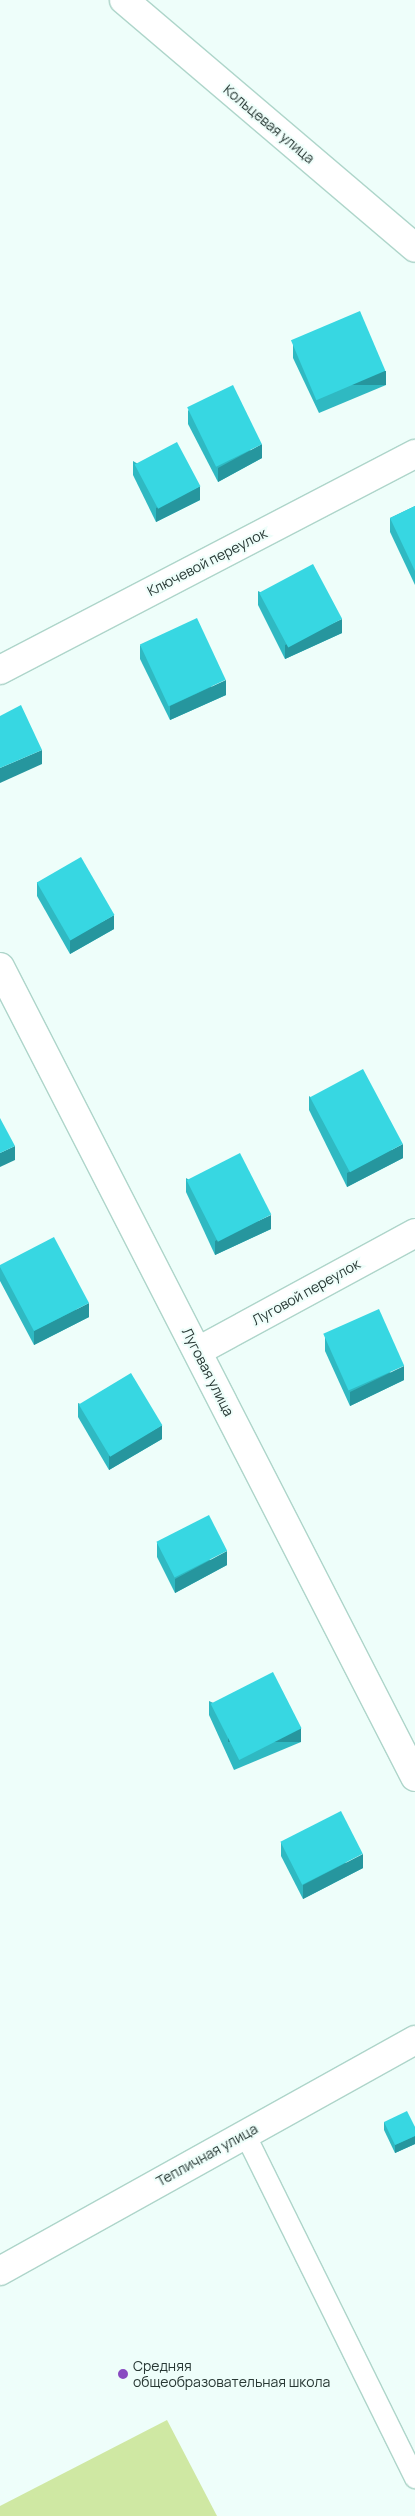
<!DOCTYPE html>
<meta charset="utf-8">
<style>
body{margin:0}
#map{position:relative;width:415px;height:2516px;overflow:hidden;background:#eefefa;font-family:Manrope,sans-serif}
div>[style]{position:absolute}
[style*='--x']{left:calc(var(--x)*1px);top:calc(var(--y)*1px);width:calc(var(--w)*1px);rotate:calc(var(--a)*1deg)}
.green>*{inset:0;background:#cfe8a3}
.roads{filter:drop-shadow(1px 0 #aed5ca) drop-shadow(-1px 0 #aed5ca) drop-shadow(0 1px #aed5ca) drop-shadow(0 -1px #aed5ca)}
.service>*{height:20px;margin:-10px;padding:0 10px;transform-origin:10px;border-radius:10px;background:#fff}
.minor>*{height:28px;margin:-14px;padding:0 14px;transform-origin:14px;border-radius:14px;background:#fff}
.wall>*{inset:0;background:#2fb9c2}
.shaded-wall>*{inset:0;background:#26969e;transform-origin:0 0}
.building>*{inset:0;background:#37d7e2;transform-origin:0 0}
.dots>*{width:14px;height:14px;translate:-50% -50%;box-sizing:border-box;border:2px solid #eefefa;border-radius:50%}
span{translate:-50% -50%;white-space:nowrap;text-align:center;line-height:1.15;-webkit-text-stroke:4px #eefefa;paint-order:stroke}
.street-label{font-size:14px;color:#283834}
.poi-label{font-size:14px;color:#283834}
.left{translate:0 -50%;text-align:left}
</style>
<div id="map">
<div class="green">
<div style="clip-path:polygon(167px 2420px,217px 2516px,0 2516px,0 2506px)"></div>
</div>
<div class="roads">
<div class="service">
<div style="--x:245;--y:2134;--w:384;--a:63.7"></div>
</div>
<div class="minor">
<div style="--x:124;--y:0;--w:382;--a:40.4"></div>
<div style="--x:0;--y:670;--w:468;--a:-27.5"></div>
<div style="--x:0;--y:967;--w:910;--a:62.87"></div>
<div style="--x:198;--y:1351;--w:247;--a:-28.5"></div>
<div style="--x:0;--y:2271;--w:475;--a:-29.1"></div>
</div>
</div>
<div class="wall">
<div style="clip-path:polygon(293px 344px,386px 385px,319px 413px,293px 358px)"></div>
<div style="clip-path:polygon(188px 410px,262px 458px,218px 482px,188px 424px)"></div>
<div style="clip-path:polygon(133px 461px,200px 500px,156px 522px,133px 475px)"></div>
<div style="clip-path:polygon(415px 506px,415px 585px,390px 532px,390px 518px)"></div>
<div style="clip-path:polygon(258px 591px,342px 633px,285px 659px,258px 605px)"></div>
<div style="clip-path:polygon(140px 645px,226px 695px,170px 720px,140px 659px)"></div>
<div style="clip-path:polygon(37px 882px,114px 929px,70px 954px,37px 896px)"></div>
<div style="clip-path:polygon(309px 1096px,403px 1158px,347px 1187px,309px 1110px)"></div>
<div style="clip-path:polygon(186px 1178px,271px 1229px,215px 1255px,186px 1192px)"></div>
<div style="clip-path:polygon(0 1265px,89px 1317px,34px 1345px,0 1281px)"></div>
<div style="clip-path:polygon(325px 1337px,404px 1380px,350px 1406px,325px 1351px)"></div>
<div style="clip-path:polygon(78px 1403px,162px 1439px,109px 1470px,78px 1417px)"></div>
<div style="clip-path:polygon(157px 1543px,227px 1565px,175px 1593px,157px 1557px)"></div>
<div style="clip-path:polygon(209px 1701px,301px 1742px,234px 1770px,209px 1715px)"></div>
<div style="clip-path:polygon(281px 1842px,363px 1868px,303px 1899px,281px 1856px)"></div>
<div style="clip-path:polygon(384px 2122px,415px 2127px,415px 2144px,395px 2153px,384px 2130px)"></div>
</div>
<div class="shaded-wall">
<div style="left:386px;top:371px;width:14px;height:73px;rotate:90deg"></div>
<div style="clip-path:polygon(262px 444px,262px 458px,218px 482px,218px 468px)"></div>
<div style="clip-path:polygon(200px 486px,200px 500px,156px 522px,156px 508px)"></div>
<div style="clip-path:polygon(342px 619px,342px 633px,285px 659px,285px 645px)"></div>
<div style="clip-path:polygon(226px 680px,226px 695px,170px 720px,170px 706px)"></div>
<div style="clip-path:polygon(42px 750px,42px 764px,0 783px,0 768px)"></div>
<div style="clip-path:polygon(114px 915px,114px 929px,70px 954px,70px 940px)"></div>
<div style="clip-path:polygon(403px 1144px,403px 1158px,347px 1187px,347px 1173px)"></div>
<div style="clip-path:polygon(15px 1146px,15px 1160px,0 1167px,0 1153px)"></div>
<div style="clip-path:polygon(271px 1215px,271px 1229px,215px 1255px,215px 1241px)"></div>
<div style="clip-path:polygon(89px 1303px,89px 1317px,34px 1345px,34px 1331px)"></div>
<div style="clip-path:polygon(404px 1366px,404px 1380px,350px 1406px,350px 1392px)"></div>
<div style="clip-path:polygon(162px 1425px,162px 1439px,109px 1470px,109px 1456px)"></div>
<div style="clip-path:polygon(227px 1551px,227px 1565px,175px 1593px,175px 1579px)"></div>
<div style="left:301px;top:1728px;width:14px;height:73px;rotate:90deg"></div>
<div style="clip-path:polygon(363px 1854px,363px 1868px,303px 1899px,303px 1885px)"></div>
<div style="clip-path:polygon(415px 2136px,415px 2144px,395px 2153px,395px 2145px)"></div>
</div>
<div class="building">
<div style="left:360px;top:311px;width:65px;height:75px;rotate:67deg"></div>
<div style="left:233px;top:385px;width:66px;height:51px;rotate:64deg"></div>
<div style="left:177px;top:442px;width:50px;height:48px;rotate:62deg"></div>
<div style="clip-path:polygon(415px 506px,415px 571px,390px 518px)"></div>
<div style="left:313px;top:564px;width:62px;height:61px;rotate:62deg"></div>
<div style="left:197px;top:618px;width:68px;height:63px;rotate:65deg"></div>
<div style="clip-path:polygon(21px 705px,42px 750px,0 768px,0 716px)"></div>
<div style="left:81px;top:857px;width:67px;height:51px;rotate:60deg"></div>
<div style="left:363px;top:1069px;width:85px;height:60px;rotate:62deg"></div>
<div style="clip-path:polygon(0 1118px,15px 1146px,0 1153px)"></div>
<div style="left:240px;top:1153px;width:69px;height:60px;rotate:63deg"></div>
<div style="clip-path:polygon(54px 1237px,89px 1303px,34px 1331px,0 1267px,0 1265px)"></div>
<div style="left:379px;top:1309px;width:62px;height:61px;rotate:66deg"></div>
<div style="left:131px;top:1373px;width:61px;height:61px;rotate:59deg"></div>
<div style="left:209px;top:1515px;width:40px;height:59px;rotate:63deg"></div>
<div style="left:273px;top:1672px;width:63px;height:70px;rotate:63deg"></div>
<div style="left:341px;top:1811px;width:48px;height:68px;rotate:63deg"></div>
<div style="clip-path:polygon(407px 2111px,415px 2127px,415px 2136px,395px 2145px,384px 2122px)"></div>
</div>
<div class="dots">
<div style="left:123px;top:2374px;background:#894bc1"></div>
</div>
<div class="street-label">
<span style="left:269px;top:124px;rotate:40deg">Кольцевая улица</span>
<span style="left:207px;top:562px;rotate:-27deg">Ключевой переулок</span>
<span style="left:306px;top:1292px;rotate:-29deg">Луговой переулок</span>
<span style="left:208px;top:1372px;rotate:63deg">Луговая улица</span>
<span style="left:207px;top:2155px;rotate:-29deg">Тепличная улица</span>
</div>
<div class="poi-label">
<span class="left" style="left:133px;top:2374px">Средняя<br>общеобразовательная школа</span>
</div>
</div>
